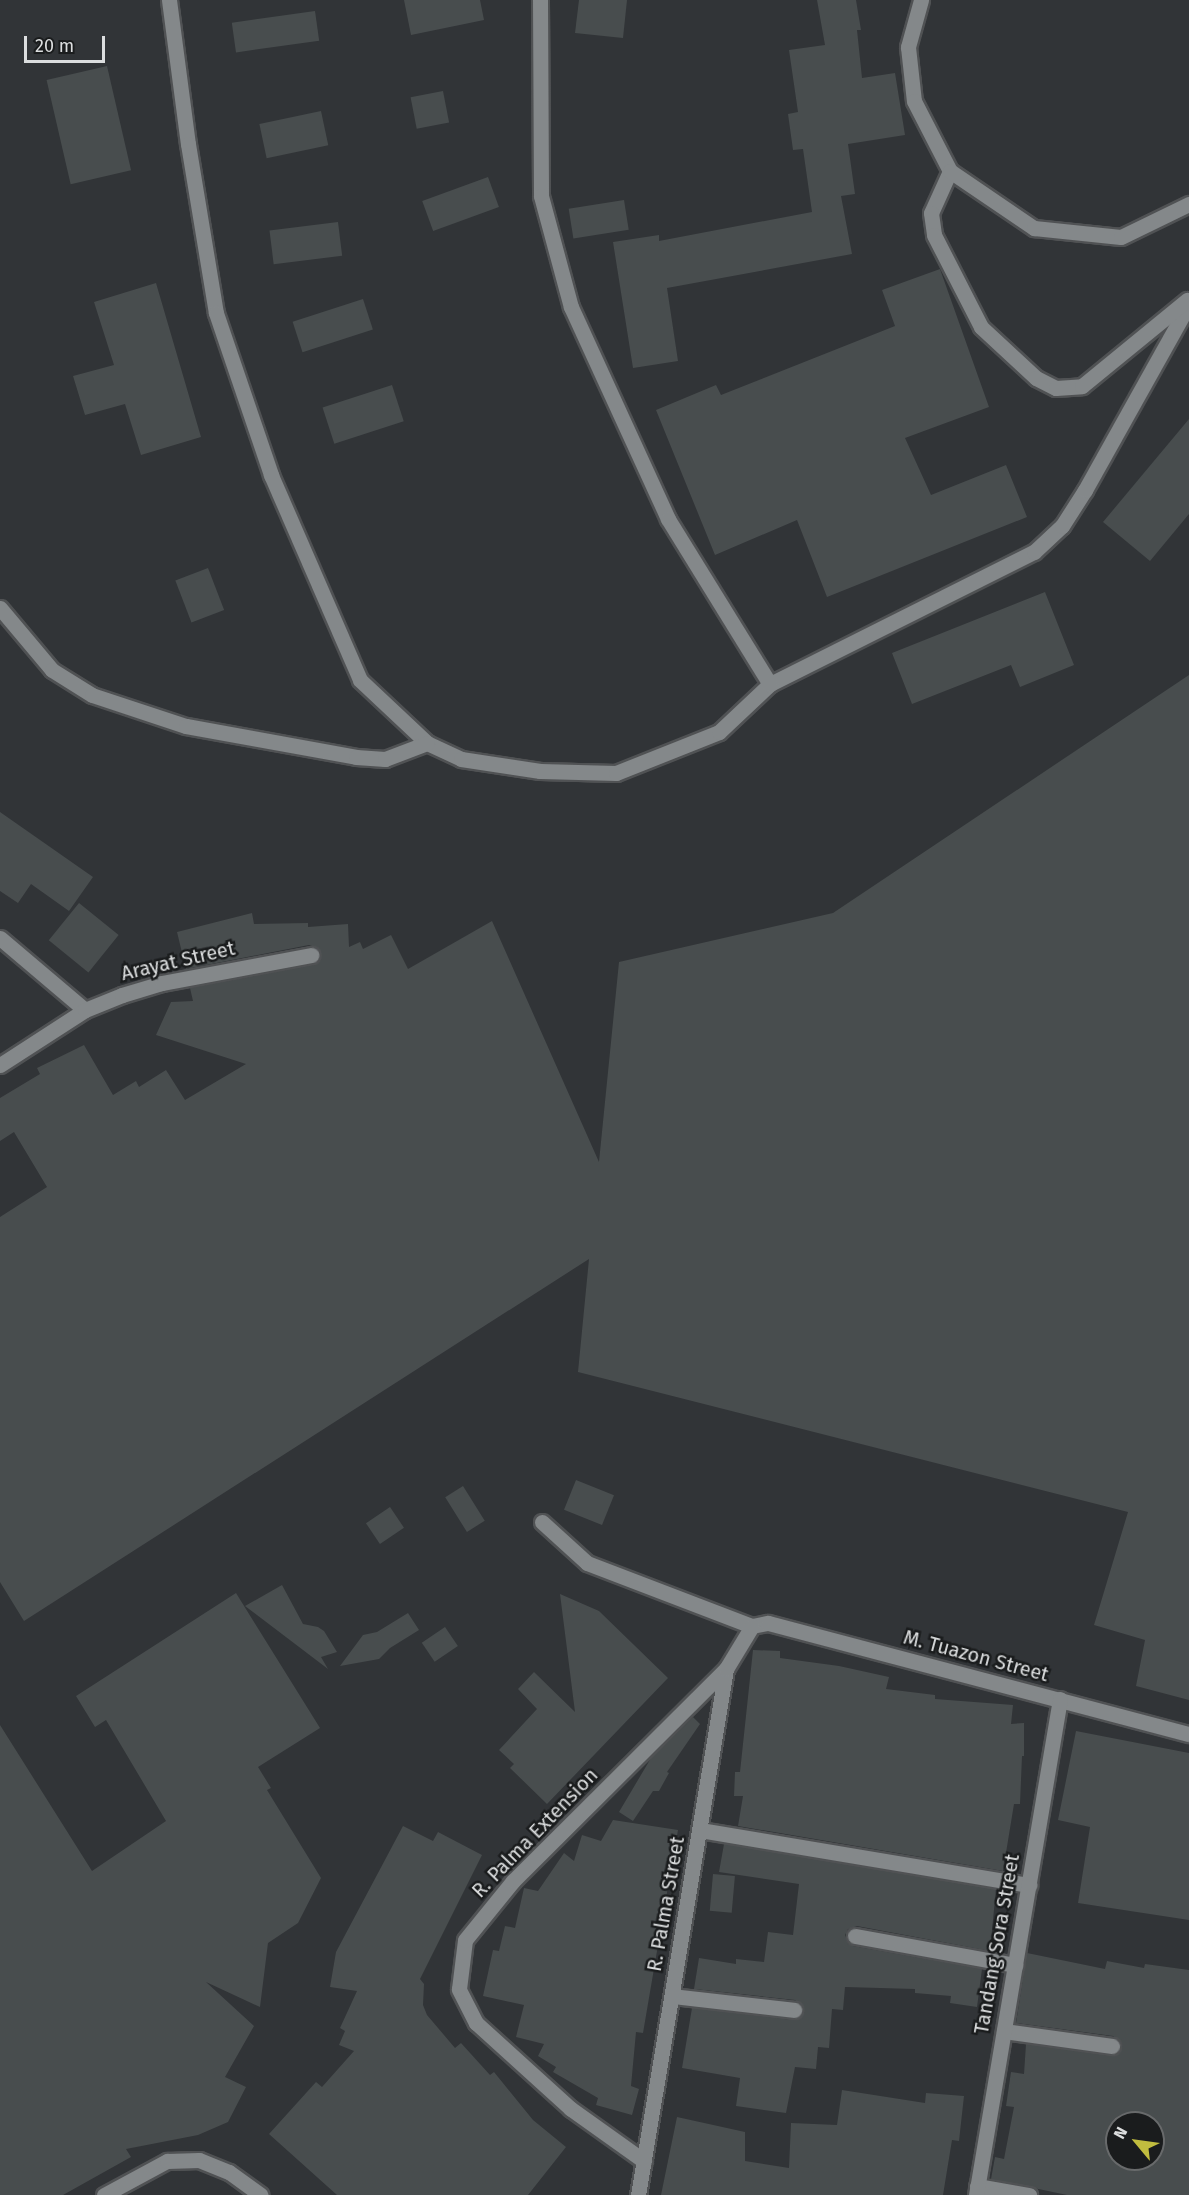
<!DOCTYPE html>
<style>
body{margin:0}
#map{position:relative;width:1189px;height:2195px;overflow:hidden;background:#313437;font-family:"Fira Sans",sans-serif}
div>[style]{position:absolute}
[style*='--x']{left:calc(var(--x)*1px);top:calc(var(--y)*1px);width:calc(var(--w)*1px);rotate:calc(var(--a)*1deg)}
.building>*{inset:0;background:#484d4e;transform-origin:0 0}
.roads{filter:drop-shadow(2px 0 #505254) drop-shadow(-2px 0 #505254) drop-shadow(0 2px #505254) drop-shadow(0 -2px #505254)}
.minor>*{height:15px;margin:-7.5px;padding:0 7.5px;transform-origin:7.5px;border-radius:7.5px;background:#84888a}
span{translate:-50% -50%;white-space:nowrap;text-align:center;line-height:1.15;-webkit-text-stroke:5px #1a1c1d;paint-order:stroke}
.street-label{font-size:20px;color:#dcdedf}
.north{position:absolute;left:1105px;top:2111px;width:60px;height:60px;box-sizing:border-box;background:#1a1c1d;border:2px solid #686a6b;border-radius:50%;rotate:299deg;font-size:16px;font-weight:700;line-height:24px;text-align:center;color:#dcdedf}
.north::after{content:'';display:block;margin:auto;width:21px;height:27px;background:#c1bd3f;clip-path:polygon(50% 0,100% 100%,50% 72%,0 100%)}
.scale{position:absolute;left:24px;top:36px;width:81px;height:27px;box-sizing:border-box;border:3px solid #dcdedf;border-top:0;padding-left:8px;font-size:18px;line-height:21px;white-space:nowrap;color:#dcdedf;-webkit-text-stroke:4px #1a1c1d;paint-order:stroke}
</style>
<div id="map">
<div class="building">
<div style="clip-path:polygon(404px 0,480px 0,484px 20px,411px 35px)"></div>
<div style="clip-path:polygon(579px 0,627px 0,623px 38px,575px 33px)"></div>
<div style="clip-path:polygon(817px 0,856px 0,861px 30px,857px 30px,862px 78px,895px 73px,905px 135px,848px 144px,855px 194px,841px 196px,852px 254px,667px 288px,678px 361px,633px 368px,613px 242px,659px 235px,659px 241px,812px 212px,803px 149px,793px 150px,788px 114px,798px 112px,789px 50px,825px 45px)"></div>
<div style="left:315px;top:11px;width:30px;height:84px;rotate:82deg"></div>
<div style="left:107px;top:66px;width:107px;height:62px;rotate:77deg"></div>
<div style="left:443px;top:91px;width:32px;height:33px;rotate:79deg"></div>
<div style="left:321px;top:111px;width:35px;height:63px;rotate:78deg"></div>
<div style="left:488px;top:177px;width:32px;height:70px;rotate:70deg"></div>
<div style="left:624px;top:200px;width:30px;height:56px;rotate:81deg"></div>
<div style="left:338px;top:222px;width:34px;height:69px;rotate:83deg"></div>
<div style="clip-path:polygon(940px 269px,989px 407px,905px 438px,931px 495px,1006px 465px,1027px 517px,827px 597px,797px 520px,715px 555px,656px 410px,716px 385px,721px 395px,895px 326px,882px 290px)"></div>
<div style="clip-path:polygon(156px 283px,201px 437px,141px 455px,125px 404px,85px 415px,73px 376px,114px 365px,94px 302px)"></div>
<div style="left:363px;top:299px;width:32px;height:74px;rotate:72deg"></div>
<div style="left:392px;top:385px;width:38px;height:73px;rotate:72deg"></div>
<div style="clip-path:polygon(1189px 419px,1189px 514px,1150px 561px,1103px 522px)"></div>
<div style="left:208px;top:568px;width:45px;height:35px;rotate:69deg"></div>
<div style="clip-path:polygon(1045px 592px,1074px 665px,1020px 687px,1011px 665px,912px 704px,892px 653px)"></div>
<div style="clip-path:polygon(1189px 675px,1189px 1700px,1136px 1686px,1145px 1640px,1094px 1625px,1128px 1512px,578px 1372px,589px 1259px,24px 1621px,0 1582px,0 1217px,47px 1187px,14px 1132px,0 1141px,0 1098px,40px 1074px,37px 1068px,84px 1045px,113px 1095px,136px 1081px,139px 1087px,166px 1070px,185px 1100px,246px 1064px,156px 1035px,171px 1002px,193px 1001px,190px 988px,313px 965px,320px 958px,318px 948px,309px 945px,186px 969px,177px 932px,252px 913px,254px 924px,308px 923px,308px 927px,348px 924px,349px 947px,360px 942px,363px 949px,391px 935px,408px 969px,492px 921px,599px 1162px,619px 962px,833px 913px)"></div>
<div style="clip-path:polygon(0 812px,93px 877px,69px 911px,31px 884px,18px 903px,0 891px)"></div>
<div style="left:79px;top:903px;width:51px;height:48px;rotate:39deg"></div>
<div style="left:576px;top:1480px;width:41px;height:32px;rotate:22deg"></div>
<div style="left:463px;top:1486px;width:41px;height:21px;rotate:58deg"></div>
<div style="left:390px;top:1507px;width:25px;height:29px;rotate:56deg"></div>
<div style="clip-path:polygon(282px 1585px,303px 1624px,318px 1627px,324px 1631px,337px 1652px,321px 1657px,328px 1669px,245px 1606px)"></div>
<div style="clip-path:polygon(236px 1593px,320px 1728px,258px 1767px,271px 1788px,267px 1790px,321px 1878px,298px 1923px,268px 1943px,260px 2007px,206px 1982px,254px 2026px,225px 2077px,246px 2087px,228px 2122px,198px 2135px,126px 2149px,131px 2157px,63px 2195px,0 2195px,0 1725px,92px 1871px,166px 1821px,106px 1720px,95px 1727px,76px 1696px)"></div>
<div style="clip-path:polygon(560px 1594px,599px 1611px,668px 1678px,547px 1804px,510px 1768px,514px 1764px,499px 1750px,537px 1709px,518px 1689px,534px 1672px,575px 1712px)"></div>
<div style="clip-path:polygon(408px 1613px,419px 1630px,390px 1648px,379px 1659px,340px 1666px,363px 1635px,377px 1632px)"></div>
<div style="left:445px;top:1627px;width:23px;height:28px;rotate:56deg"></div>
<div style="clip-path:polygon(753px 1650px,780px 1651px,780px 1658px,839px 1666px,889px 1677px,886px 1689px,935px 1695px,935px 1699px,1013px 1705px,1011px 1724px,1024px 1723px,1024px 1756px,1022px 1756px,1020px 1804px,1014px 1804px,1003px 1871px,738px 1826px,743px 1796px,734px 1796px,735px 1772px,740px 1772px)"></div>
<div style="clip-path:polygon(693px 1717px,700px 1724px,667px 1772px,669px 1773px,659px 1791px,653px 1791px,633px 1821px,619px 1812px,651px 1758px)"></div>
<div style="clip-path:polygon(1076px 1731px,1189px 1753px,1189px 1920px,1078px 1903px,1090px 1827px,1058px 1820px)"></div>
<div style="clip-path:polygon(613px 1820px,678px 1830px,676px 1842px,679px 1843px,673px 1876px,670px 1875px,643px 2033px,636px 2032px,631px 2086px,639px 2089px,632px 2115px,596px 2105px,598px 2098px,553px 2072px,556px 2067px,538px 2056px,544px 2044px,516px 2037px,524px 2005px,483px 1996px,493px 1950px,499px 1951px,505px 1926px,515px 1928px,524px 1888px,538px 1891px,564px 1853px,574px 1861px,582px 1835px,601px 1841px)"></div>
<div style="clip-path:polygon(403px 1826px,433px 1841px,438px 1832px,482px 1855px,420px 1979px,424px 1984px,423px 2005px,427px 2015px,455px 2048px,461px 2043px,490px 2075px,494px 2072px,533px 2120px,566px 2147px,528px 2195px,337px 2195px,269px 2134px,316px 2082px,322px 2087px,354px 2051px,339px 2045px,345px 2031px,340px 2028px,357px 1991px,330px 1987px,336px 1952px)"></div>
<div style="clip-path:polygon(724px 1844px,996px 1889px,990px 1951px,857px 1926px,848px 1929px,845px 1935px,848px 1943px,853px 1946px,982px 1969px,977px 2007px,950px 2003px,951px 1996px,915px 1993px,915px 1989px,845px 1987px,843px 2010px,832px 2009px,829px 2048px,818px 2047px,816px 2069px,795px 2067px,786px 2113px,736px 2106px,740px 2078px,682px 2068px,692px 2008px,793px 2020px,801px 2016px,803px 2007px,795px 2000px,694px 1989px,699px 1958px,736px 1964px,736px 1959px,764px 1962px,768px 1932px,793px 1935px,799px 1884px,719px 1872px)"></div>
<div style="left:713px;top:1874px;width:22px;height:37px;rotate:5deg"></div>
<div style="clip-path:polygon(evenodd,1027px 1953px,1105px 1969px,1107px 1961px,1144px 1968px,1145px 1964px,1189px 1970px,1189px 2195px,1067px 2195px,991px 2179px,995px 2157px,1004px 2159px,1014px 2107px,1006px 2106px,1011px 2072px,1024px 2074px,1026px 2044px,1111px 2056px,1116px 2055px,1122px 2048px,1121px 2042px,1113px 2036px,1016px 2023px,1027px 1953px,1117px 2123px,1153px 2123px,1153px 2159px,1117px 2159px,1117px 2123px)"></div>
<div style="clip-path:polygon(842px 2090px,925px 2103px,926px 2093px,964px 2096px,959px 2141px,952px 2140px,943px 2195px,661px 2195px,677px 2117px,745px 2132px,745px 2161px,789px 2168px,791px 2123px,837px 2125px)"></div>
</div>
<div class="roads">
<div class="minor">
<div style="--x:169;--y:0;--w:145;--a:82.5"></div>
<div style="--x:188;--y:144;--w:171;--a:80.6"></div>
<div style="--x:216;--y:313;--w:171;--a:71.2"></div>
<div style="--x:271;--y:475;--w:223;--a:66.5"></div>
<div style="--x:360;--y:680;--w:92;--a:43.2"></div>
<div style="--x:427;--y:743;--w:38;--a:25"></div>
<div style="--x:461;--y:759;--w:80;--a:8.6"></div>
<div style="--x:540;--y:771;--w:76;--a:1.5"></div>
<div style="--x:616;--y:773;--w:111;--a:-21.7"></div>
<div style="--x:719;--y:732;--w:70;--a:-43.3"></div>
<div style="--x:770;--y:684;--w:295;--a:-26.6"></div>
<div style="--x:1034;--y:552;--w:38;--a:-43"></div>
<div style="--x:1062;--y:526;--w:43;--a:-57.4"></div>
<div style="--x:1085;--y:490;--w:213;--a:-60.8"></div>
<div style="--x:540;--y:0;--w:196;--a:89.7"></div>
<div style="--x:541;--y:196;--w:115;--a:74.9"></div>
<div style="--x:571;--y:307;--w:233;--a:65.4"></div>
<div style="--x:668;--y:519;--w:194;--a:58.3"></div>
<div style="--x:921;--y:0;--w:49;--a:105.5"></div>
<div style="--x:908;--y:47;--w:54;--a:83.7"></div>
<div style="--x:914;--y:101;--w:79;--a:62.8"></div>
<div style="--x:950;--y:171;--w:46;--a:114.3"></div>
<div style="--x:931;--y:213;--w:22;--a:82"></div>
<div style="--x:934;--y:235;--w:103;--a:62.9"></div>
<div style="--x:981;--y:327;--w:75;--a:42.8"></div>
<div style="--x:1036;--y:378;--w:22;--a:27"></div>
<div style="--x:1056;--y:388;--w:26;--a:-4"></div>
<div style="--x:1082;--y:386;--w:136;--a:-39.3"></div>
<div style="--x:950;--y:171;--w:102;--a:34.2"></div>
<div style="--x:1034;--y:228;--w:87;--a:5.9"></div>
<div style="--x:1121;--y:237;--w:76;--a:-25.9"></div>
<div style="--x:0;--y:608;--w:81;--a:50"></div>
<div style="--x:52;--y:670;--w:47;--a:32"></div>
<div style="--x:92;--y:695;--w:99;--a:18.3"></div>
<div style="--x:186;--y:726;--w:173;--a:10.3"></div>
<div style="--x:356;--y:757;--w:29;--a:4"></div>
<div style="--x:385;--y:759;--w:45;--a:-20.9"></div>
<div style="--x:0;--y:938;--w:111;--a:40.3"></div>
<div style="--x:0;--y:1065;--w:101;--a:-32.9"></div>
<div style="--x:85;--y:1010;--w:40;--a:-22"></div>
<div style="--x:122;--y:995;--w:42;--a:-16.7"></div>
<div style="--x:162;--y:983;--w:152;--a:-10.6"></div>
<div style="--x:542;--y:1522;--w:61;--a:42.3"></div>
<div style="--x:587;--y:1563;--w:177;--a:20.9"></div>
<div style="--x:752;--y:1626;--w:16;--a:-11"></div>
<div style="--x:768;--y:1623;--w:435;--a:14.8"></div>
<div style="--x:700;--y:1830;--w:334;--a:9.5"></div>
<div style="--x:855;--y:1936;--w:163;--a:10.3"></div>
<div style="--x:672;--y:1996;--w:123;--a:6.5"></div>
<div style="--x:1004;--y:2031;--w:109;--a:7.9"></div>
<div style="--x:644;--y:2161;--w:90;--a:-144.5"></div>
<div style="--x:571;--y:2109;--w:128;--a:-137.8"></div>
<div style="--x:476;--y:2023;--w:38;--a:-117"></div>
<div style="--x:459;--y:1989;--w:49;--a:-83"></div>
<div style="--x:465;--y:1940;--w:76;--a:-50.9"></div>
<div style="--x:513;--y:1881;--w:301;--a:-44.9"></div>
<div style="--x:977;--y:2186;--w:53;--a:9.8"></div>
<div style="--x:104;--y:2195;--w:72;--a:-28.4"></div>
<div style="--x:167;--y:2161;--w:32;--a:-2"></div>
<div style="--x:199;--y:2160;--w:32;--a:22"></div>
<div style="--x:229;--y:2172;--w:39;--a:36"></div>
<div style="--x:638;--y:2195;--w:533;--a:-80.5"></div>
<div style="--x:726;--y:1669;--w:50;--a:-58.8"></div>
<div style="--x:976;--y:2195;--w:503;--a:-80.39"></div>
</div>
</div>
<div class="street-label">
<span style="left:178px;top:961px;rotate:-13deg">Arayat Street</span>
<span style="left:976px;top:1656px;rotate:15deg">M. Tuazon Street</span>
<span style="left:535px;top:1833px;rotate:-46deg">R. Palma Extension</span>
<span style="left:666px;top:1904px;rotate:-80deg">R. Palma Street</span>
<span style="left:997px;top:1944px;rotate:-80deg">Tandang Sora Street</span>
</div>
<div class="north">N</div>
<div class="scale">20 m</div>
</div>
